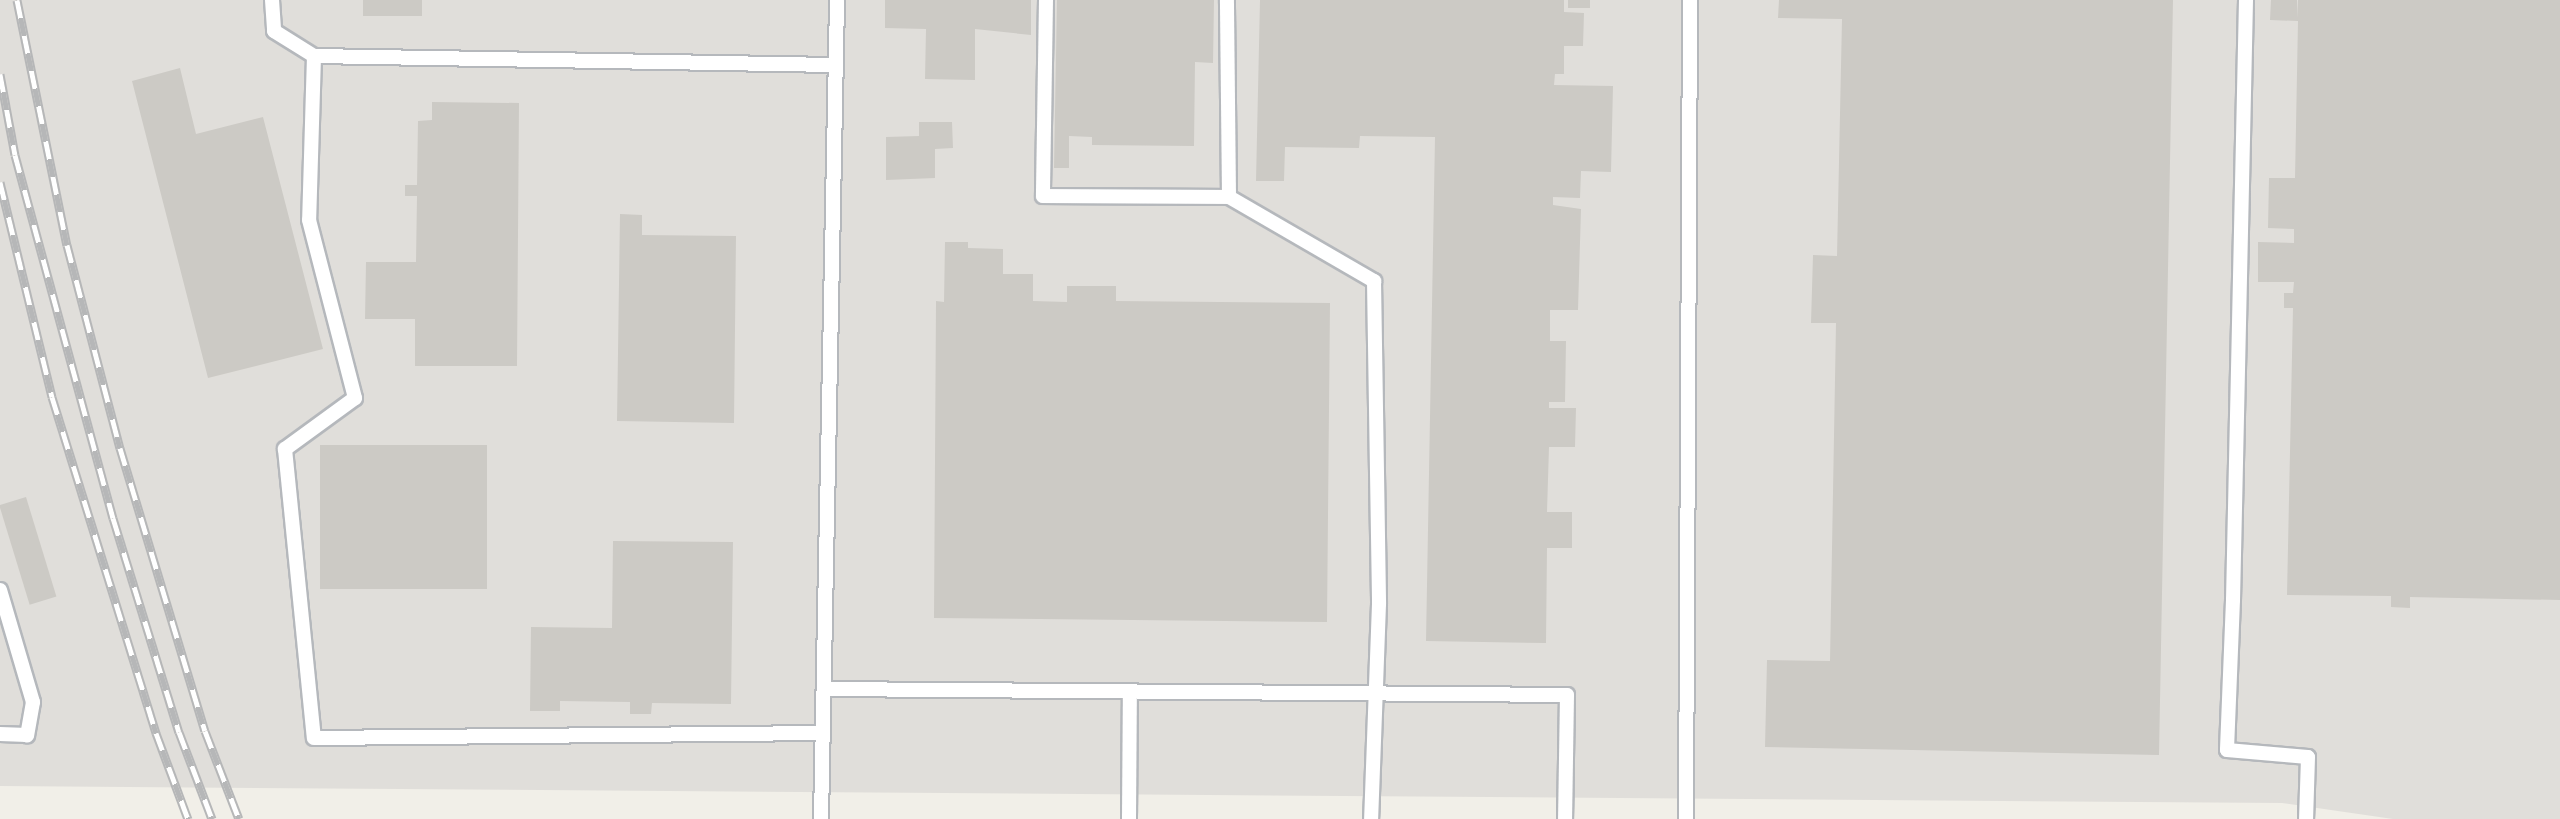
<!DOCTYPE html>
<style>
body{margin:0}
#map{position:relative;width:2560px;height:819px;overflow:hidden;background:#f1efe8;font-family:"Titillium Web",sans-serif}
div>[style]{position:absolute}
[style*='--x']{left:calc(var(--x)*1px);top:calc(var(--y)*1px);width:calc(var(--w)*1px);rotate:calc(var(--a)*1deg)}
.industrial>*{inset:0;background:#e0deda}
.building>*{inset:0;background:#cccac5;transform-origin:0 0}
.roads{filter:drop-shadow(2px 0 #b5b8bc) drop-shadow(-2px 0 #b5b8bc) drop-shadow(0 2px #b5b8bc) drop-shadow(0 -2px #b5b8bc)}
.service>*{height:14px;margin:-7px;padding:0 7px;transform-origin:7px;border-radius:7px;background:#fff}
.rail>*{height:9px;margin-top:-4.5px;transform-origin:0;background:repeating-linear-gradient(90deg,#fff 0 18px,#b6b7b8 0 36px);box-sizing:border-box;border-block:2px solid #b6b7b8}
span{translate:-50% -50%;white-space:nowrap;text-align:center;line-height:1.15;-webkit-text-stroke:6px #fff;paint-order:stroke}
</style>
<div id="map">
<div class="industrial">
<div style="clip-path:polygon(0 0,2560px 0,2560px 819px,2393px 819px,2282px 803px,0 786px)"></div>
</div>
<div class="building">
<div style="left:363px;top:0;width:59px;height:16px"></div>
<div style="clip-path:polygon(885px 0,1031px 0,1031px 35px,975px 29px,975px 80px,925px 79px,926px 29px,885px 28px)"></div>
<div style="clip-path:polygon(1057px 0,1214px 0,1213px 63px,1195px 62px,1194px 146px,1092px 145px,1092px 137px,1069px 136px,1069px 168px,1054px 168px)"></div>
<div style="clip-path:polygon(1260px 0,1564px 0,1564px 12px,1584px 13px,1583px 46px,1564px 46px,1564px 74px,1555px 74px,1554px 85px,1613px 86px,1611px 172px,1581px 171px,1580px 198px,1553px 197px,1553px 205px,1581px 209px,1578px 310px,1550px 310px,1550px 341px,1566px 341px,1565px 402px,1549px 402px,1549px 408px,1576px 408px,1575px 447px,1549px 447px,1547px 512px,1572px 512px,1572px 548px,1547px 548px,1546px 643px,1426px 641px,1435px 137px,1360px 136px,1359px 148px,1285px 147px,1284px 181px,1256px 181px)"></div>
<div style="left:1568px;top:0;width:22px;height:8px"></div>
<div style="clip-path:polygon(1779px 0,2173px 0,2159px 755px,1765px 747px,1767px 660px,1830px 661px,1836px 323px,1811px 323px,1813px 255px,1837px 256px,1842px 19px,1778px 18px)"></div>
<div style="clip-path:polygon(2271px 0,2297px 0,2298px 18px,2298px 0,2560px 0,2560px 600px,2410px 597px,2410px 608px,2391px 607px,2391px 596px,2287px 595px,2293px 308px,2284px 308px,2284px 293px,2293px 293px,2294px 282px,2258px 282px,2258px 242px,2294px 243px,2294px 229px,2268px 228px,2269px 178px,2295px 178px,2298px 21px,2270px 20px)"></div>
<div style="clip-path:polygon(180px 68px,196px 134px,263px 117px,323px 349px,208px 378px,132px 81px)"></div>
<div style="clip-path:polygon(432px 102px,519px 103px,517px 366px,415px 366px,415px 319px,365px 319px,366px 262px,416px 262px,417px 196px,405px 196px,405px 185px,417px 185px,418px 121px,432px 120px)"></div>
<div style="clip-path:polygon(919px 122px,952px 122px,953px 148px,935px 149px,935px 178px,886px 180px,886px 137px,919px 136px)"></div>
<div style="clip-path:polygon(620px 214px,642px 215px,642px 235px,736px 236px,734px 423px,617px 421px)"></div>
<div style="clip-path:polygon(945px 242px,968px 242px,968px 248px,1003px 249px,1003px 274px,1033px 274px,1033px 301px,1067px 302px,1067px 286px,1116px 286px,1116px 301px,1330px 303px,1327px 622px,934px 618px,936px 301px,944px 302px)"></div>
<div style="left:320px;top:445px;width:167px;height:144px"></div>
<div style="left:26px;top:497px;width:104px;height:28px;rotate:73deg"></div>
<div style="clip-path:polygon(613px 541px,733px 542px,731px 704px,652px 703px,651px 714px,630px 714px,630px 702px,560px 701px,560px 711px,530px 711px,531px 627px,612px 628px)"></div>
</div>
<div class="roads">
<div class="service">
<div style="--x:272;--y:0;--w:31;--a:86"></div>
<div style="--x:274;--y:31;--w:47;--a:32"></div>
<div style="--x:314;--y:56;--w:521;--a:0.99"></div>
<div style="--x:1046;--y:0;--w:196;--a:90.9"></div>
<div style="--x:1043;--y:196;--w:186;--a:0.3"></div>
<div style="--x:1229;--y:197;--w:197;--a:-90.6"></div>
<div style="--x:2246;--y:0;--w:600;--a:91.24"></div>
<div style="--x:2233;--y:600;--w:150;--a:92.3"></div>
<div style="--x:2227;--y:750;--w:81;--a:4.9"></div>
<div style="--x:2308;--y:757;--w:62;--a:91.8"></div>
<div style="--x:314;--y:56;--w:164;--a:91.7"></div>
<div style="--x:309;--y:220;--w:184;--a:75.5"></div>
<div style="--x:355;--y:398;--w:87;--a:143.9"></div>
<div style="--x:285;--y:449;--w:290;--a:84.3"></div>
<div style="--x:314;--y:738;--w:509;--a:-0.56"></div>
<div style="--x:1229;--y:197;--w:168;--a:30.1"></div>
<div style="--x:1374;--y:281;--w:323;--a:89.1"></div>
<div style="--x:1379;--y:604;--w:215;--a:92.1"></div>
<div style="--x:0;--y:590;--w:117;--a:73.6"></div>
<div style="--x:33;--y:702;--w:34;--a:100"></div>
<div style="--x:27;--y:735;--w:27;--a:-178"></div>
<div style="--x:824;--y:689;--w:743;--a:0.46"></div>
<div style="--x:1567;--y:695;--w:124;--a:90.9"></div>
<div style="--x:821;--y:819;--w:819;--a:-88.88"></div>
<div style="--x:1129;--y:819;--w:128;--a:-89.6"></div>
<div style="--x:1686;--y:819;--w:819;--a:-89.72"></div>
</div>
</div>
<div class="rail">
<div style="--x:17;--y:0;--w:250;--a:78.5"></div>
<div style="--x:67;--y:245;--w:210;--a:75.4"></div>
<div style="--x:120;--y:448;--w:295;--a:73.3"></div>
<div style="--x:205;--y:731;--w:94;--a:68.9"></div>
<div style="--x:0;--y:74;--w:82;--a:79.5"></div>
<div style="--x:15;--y:155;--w:376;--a:74.9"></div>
<div style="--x:113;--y:518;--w:224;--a:72.9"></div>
<div style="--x:179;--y:732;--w:93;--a:69.2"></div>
<div style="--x:0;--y:182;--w:221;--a:76.4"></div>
<div style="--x:52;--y:397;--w:352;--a:72.8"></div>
<div style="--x:156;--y:733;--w:92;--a:69.6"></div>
</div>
</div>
